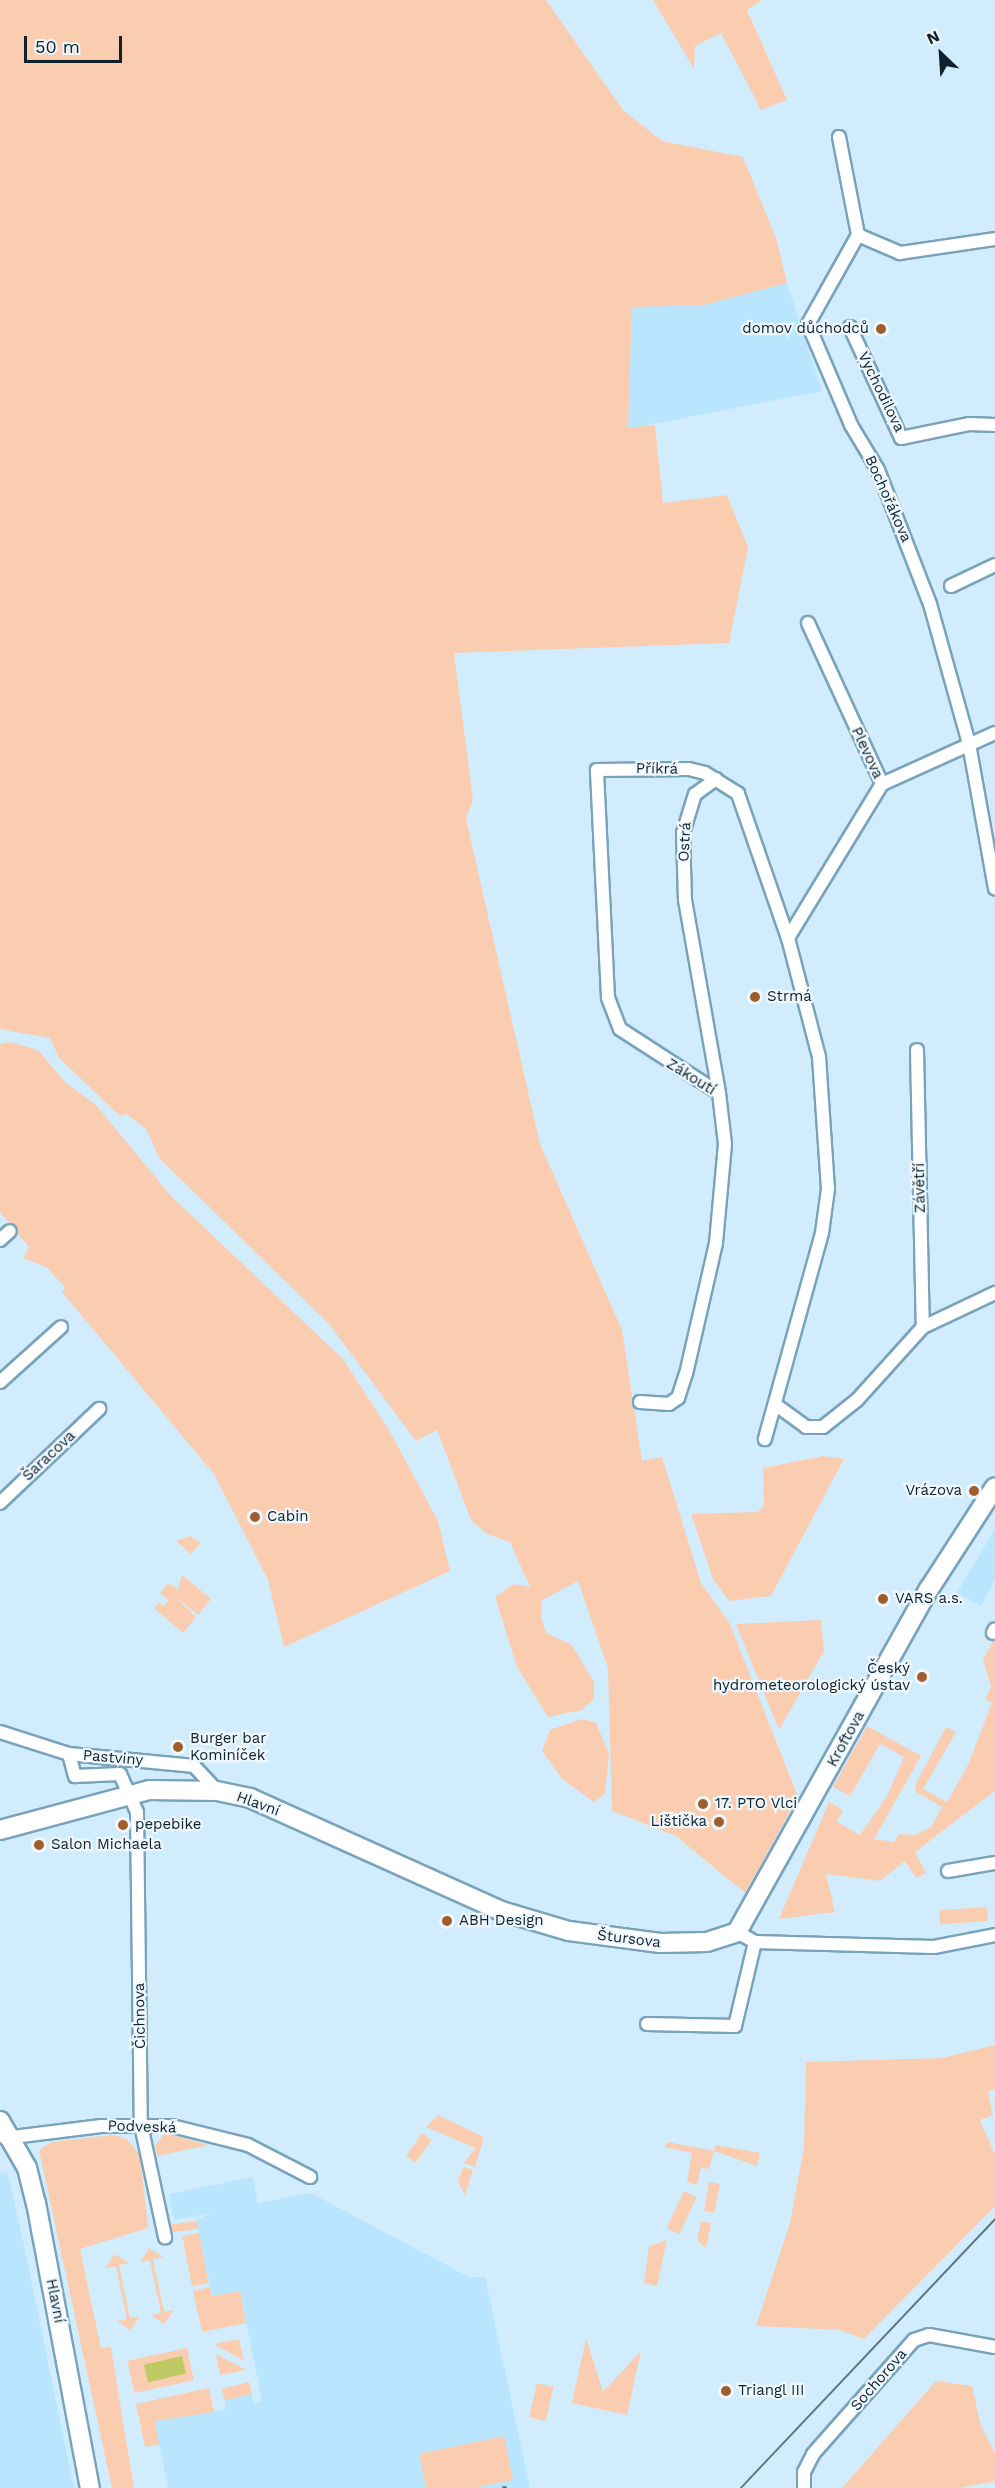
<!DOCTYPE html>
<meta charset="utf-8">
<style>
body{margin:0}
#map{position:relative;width:995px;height:2488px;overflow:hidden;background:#d1edfd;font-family:"Work Sans",sans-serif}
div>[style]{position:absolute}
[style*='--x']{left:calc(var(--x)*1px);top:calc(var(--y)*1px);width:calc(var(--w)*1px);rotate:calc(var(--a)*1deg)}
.built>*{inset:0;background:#bae5fe}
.green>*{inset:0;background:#fbcdb0;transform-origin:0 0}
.water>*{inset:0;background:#bec963;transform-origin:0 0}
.roads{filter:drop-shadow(2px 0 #78a3bd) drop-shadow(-2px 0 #78a3bd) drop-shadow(0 2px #78a3bd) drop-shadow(0 -2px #78a3bd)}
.street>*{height:12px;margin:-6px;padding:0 6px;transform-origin:6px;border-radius:6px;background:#fff}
.secondary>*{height:18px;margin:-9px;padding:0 9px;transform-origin:9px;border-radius:9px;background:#fff}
.tram>*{height:1.5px;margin:-0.75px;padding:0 0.75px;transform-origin:0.75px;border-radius:0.75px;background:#607682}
.rail>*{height:4px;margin:-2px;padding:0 2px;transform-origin:2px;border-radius:2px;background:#607682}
.dots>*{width:16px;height:16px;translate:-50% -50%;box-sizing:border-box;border:3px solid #eef7fc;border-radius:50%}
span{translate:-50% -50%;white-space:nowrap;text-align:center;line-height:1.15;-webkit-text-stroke:4.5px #eef7fc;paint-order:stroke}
.poi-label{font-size:15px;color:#0f212b}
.right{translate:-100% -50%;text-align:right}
.left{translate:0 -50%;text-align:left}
.street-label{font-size:15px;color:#0f212b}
.north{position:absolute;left:911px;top:24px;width:60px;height:60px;-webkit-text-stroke:4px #eef7fc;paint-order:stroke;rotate:335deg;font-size:16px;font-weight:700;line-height:24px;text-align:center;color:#0f212b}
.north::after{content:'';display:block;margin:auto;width:21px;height:27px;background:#0f212b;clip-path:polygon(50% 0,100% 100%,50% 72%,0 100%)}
.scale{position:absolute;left:24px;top:36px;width:98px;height:27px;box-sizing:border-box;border:3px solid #0f212b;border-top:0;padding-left:8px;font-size:18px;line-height:21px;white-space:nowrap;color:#0f212b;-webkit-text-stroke:4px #eef7fc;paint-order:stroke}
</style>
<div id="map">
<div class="built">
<div style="clip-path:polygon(787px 283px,822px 391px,628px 429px,632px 307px,704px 305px)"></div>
<div style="clip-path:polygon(995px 1529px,995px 1579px,981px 1606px,957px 1593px)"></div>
<div style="clip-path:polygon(7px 2172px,21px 2231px,74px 2488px,0 2488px,0 2173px)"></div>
<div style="clip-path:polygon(253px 2177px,258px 2203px,311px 2193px,469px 2277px,485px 2277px,530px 2488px,168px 2488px,154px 2421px,226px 2409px,225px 2400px,252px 2394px,254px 2403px,262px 2401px,240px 2291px,212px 2296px,196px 2220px,212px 2213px,174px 2220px,169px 2194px)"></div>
</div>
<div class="green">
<div style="clip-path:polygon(0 0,546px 0,623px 110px,662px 141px,743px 157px,777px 241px,787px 283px,704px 305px,632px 307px,628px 428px,655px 425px,663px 503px,727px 495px,748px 547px,729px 643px,454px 653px,473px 800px,466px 819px,540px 1144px,622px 1330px,642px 1461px,662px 1457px,701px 1583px,730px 1624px,798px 1797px,745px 1893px,676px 1836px,612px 1811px,608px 1668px,578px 1581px,542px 1600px,541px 1617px,546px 1633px,572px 1645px,594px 1682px,594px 1699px,582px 1710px,548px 1717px,517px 1667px,495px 1597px,513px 1584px,530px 1587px,510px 1542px,487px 1534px,471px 1520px,437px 1430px,416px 1441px,329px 1324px,159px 1158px,146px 1129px,126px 1114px,120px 1116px,59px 1058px,50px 1038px,0 1029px)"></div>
<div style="clip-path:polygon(653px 0,762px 0,747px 10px,787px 100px,761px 110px,721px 33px,695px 46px,694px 69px)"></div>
<div style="clip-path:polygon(11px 1042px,38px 1050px,66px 1083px,96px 1105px,171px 1196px,343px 1359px,389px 1430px,438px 1521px,450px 1571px,284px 1647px,268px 1580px,214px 1474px,62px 1292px,65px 1287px,46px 1267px,23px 1258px,29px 1247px,0 1212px,0 1044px)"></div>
<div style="clip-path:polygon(823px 1456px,844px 1459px,771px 1596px,729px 1601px,713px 1579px,691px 1514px,758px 1512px,764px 1505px,763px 1468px)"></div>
<div style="clip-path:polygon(190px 1536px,201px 1543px,191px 1554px,176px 1541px)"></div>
<div style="clip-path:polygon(182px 1575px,211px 1599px,198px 1615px,173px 1595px,196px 1617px,183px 1633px,154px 1608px,159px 1603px,164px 1606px,168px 1600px,160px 1593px,169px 1583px,178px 1590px)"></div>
<div style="clip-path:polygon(821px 1620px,824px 1651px,779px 1730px,736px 1624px)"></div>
<div style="clip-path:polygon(995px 1637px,995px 1791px,915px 1852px,926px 1873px,916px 1878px,905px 1861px,880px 1881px,826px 1874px,835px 1912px,779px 1919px,829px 1802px,843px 1810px,837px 1822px,860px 1835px,887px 1796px,904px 1757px,880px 1744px,850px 1796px,833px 1787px,867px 1726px,921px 1756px,874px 1839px,894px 1842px,899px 1834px,915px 1835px,931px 1827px,942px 1807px,916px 1792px,915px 1785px,946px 1727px,956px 1732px,923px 1789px,947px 1802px,968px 1765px,992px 1703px,985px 1699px,991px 1687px,983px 1660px)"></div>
<div style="clip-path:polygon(581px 1719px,596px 1723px,609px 1754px,605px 1794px,594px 1802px,562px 1779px,542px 1751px,550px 1730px)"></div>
<div style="left:987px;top:1907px;width:14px;height:48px;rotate:86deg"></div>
<div style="clip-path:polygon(995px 2045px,995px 2089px,988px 2092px,993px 2115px,980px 2120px,995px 2155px,995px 2206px,864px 2339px,840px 2330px,756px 2326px,790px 2223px,804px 2147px,806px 2062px,942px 2058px)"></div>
<div style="clip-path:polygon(438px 2115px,484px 2137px,475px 2167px,464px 2163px,475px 2148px,426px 2127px)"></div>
<div style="left:422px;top:2133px;width:12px;height:28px;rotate:35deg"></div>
<div style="clip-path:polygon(164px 2134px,169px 2134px,209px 2145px,157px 2156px,155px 2146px)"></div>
<div style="clip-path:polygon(112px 2135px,127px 2139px,140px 2155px,148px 2228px,80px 2249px,101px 2348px,111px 2347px,134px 2488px,112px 2488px,39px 2150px,51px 2142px)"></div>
<div style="clip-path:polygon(668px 2142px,714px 2151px,716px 2145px,760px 2153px,757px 2166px,714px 2151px,709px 2169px,701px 2168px,697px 2185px,687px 2182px,692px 2153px,664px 2147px)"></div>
<div style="clip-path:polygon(463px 2167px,473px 2170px,465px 2195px,458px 2182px)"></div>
<div style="left:709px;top:2182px;width:11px;height:29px;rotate:10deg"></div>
<div style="left:684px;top:2191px;width:14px;height:41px;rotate:25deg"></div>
<div style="left:197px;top:2221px;width:8px;height:28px;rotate:83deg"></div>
<div style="clip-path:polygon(701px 2221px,711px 2223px,706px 2248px,697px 2240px)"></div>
<div style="left:199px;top:2233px;width:51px;height:17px;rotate:79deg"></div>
<div style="clip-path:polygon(667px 2240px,657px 2286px,644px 2283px,649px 2246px)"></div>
<div style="clip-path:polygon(149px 2248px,163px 2257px,153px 2259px,164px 2312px,174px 2310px,164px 2324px,151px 2315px,161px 2313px,150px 2260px,140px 2262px)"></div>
<div style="clip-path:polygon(114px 2254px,129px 2263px,119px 2265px,130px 2318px,140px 2317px,130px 2330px,117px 2321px,127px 2319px,116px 2266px,106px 2268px)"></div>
<div style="clip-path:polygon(210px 2287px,212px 2296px,240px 2291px,246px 2323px,202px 2332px,193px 2291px)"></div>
<div style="clip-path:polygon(586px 2338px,603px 2392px,641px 2351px,627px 2415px,572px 2403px)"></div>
<div style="clip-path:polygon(239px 2339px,244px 2361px,214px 2344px)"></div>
<div style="left:187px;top:2348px;width:33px;height:61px;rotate:78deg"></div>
<div style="clip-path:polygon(216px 2354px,246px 2370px,220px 2375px)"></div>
<div style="clip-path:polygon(936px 2381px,972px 2386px,981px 2426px,995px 2453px,995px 2481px,960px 2488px,842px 2488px)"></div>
<div style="left:249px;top:2382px;width:12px;height:28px;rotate:76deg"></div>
<div style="left:537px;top:2383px;width:17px;height:35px;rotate:13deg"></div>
<div style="clip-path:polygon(209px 2388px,214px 2412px,155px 2421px,159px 2444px,145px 2447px,136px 2404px)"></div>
<div style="clip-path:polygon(504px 2436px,513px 2480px,473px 2488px,426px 2488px,419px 2454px)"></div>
</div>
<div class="water">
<div style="left:182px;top:2356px;width:18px;height:39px;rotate:77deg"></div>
</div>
<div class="roads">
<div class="street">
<div style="--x:839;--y:137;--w:100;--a:79"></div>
<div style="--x:858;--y:235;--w:102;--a:119.3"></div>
<div style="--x:808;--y:324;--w:110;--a:66.9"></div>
<div style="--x:851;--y:425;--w:52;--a:59"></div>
<div style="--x:878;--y:470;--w:144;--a:68.8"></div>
<div style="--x:930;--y:604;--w:145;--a:74.4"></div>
<div style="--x:969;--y:744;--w:147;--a:79.8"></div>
<div style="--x:858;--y:235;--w:46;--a:23.2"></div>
<div style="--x:900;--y:253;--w:96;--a:-8.4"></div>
<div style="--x:850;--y:327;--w:122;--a:65.3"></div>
<div style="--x:901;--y:438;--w:69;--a:-11.6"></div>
<div style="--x:969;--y:424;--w:26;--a:2"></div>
<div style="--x:951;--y:586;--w:49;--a:-25.5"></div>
<div style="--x:808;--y:623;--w:177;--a:65.3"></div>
<div style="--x:716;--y:779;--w:26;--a:144"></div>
<div style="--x:695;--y:794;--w:41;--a:107.1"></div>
<div style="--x:683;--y:833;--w:67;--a:88.3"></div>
<div style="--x:685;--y:900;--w:196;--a:80"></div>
<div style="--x:882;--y:784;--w:124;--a:-24.3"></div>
<div style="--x:788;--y:938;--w:180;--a:-58.6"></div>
<div style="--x:917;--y:1050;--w:277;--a:88.8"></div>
<div style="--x:0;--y:1240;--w:13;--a:-42"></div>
<div style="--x:0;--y:1382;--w:82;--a:-42"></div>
<div style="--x:640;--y:1402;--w:29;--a:4"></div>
<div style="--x:669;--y:1404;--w:11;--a:-34"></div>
<div style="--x:678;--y:1398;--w:25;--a:-72"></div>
<div style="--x:686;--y:1374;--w:134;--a:-77.1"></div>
<div style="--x:716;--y:1243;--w:99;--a:-84.8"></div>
<div style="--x:725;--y:1144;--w:51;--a:-96.7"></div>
<div style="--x:719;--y:1093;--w:118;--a:-147.1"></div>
<div style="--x:620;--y:1029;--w:34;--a:-111"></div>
<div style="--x:608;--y:997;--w:227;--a:-92.8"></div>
<div style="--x:597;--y:770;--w:92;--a:-0.6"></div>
<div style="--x:689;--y:769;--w:16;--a:14"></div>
<div style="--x:705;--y:773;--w:39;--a:32"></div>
<div style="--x:738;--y:794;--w:152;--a:70.9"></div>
<div style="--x:788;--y:938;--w:123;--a:75.4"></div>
<div style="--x:819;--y:1057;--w:132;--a:86.1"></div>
<div style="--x:828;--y:1189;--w:44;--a:97.8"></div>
<div style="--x:822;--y:1233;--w:214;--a:105.5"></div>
<div style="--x:776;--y:1405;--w:37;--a:36"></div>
<div style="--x:806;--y:1427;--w:17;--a:0"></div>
<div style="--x:823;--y:1427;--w:43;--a:-38.5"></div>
<div style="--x:857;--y:1400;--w:98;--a:-47.9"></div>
<div style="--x:923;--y:1327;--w:80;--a:-25.3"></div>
<div style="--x:0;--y:1503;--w:137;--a:-43.5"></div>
<div style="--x:993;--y:1633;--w:4;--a:-63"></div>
<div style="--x:0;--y:1732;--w:72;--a:17.7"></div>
<div style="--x:69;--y:1754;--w:126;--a:5.5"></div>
<div style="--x:194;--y:1766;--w:34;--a:47"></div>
<div style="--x:69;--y:1754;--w:23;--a:75"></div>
<div style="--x:75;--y:1776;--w:45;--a:-2.5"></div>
<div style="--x:120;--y:1774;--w:42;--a:65.9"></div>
<div style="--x:137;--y:1812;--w:313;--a:89.3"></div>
<div style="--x:141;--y:2125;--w:115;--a:77.9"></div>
<div style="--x:948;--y:1871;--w:48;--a:-9.7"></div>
<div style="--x:737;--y:1932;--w:21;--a:29"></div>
<div style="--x:755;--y:1942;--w:179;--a:1.6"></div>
<div style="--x:934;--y:1947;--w:62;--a:-11.1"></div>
<div style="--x:647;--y:2024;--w:88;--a:1.3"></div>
<div style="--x:735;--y:2026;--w:86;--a:-76.6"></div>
<div style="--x:5;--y:2138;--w:97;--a:-7.1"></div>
<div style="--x:101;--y:2126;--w:71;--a:0"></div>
<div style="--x:172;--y:2126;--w:78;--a:14"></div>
<div style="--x:248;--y:2145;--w:70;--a:27.3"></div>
<div style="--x:804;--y:2488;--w:16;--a:-90"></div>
<div style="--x:804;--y:2472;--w:20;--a:-63"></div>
<div style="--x:813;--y:2454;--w:152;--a:-48.5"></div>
<div style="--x:914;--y:2340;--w:16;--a:-18"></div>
<div style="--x:929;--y:2335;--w:67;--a:10.3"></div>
</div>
<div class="secondary">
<div style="--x:0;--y:1830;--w:154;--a:-15"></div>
<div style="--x:149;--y:1790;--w:68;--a:0.8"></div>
<div style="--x:217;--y:1791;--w:34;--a:12"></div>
<div style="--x:250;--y:1798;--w:275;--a:24.2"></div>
<div style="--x:501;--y:1911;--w:71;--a:16.4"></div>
<div style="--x:569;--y:1931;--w:92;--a:7.5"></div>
<div style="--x:660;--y:1943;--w:47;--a:-1.2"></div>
<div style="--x:707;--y:1942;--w:32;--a:-18"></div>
<div style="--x:737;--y:1932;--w:393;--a:-60.8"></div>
<div style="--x:929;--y:1589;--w:121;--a:-57.1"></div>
<div style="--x:0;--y:2121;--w:54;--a:60.1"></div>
<div style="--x:27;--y:2168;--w:36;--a:76"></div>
<div style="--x:36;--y:2203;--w:290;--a:79.3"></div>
</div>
</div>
<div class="tram">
<div style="--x:741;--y:2488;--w:370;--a:-46.6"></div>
</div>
<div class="rail">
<div style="--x:504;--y:2488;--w:1;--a:0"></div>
</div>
<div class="dots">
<div style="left:881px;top:329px;background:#a15e2d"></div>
<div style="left:755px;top:997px;background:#a15e2d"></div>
<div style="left:974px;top:1491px;background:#a15e2d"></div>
<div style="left:255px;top:1517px;background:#a15e2d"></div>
<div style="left:883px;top:1599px;background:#a15e2d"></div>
<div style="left:922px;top:1677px;background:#a15e2d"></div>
<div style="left:178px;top:1747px;background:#a15e2d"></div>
<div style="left:703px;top:1804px;background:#a15e2d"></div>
<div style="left:719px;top:1822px;background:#a15e2d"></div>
<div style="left:123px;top:1825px;background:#a15e2d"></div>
<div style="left:39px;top:1845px;background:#a15e2d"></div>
<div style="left:447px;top:1921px;background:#a15e2d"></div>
<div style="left:726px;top:2391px;background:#a15e2d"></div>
</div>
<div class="poi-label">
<span class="right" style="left:869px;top:329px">domov důchodců</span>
<span class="left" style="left:767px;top:997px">Strmá</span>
<span class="right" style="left:962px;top:1491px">Vrázova</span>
<span class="left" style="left:267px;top:1517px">Cabin</span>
<span class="left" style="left:895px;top:1599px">VARS a.s.</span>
<span class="right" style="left:910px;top:1677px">Český<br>hydrometeorologický ústav</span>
<span class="left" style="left:190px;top:1747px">Burger bar<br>Kominíček</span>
<span class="left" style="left:715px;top:1804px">17. PTO Vlci</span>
<span class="right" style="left:707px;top:1822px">Lištička</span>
<span class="left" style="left:135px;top:1825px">pepebike</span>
<span class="left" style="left:51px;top:1845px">Salon Michaela</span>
<span class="left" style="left:459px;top:1921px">ABH Design</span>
<span class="left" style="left:738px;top:2391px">Triangl III</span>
</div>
<div class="street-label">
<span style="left:881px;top:392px;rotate:64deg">Vychodilova</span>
<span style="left:888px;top:499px;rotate:66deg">Bochořákova</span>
<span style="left:867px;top:753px;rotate:65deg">Plevova</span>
<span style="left:657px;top:769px;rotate:1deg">Příkrá</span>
<span style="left:685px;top:842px;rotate:-87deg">Ostrá</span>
<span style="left:691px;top:1077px;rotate:32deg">Zákoutí</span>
<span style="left:920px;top:1188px;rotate:-91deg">Závětří</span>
<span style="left:49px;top:1456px;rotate:-43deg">Šaracova</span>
<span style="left:846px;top:1739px;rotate:-61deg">Kroftova</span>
<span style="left:113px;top:1758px;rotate:5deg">Pastviny</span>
<span style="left:258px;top:1804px;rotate:20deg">Hlavní</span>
<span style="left:629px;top:1939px;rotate:7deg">Štursova</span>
<span style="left:140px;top:2016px;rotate:-91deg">Čichnova</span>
<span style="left:142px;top:2127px;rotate:2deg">Podveská</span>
<span style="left:55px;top:2301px;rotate:79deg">Hlavní</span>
<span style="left:879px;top:2380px;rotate:-49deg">Sochorova</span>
</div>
<div class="north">N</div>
<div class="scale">50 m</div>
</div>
